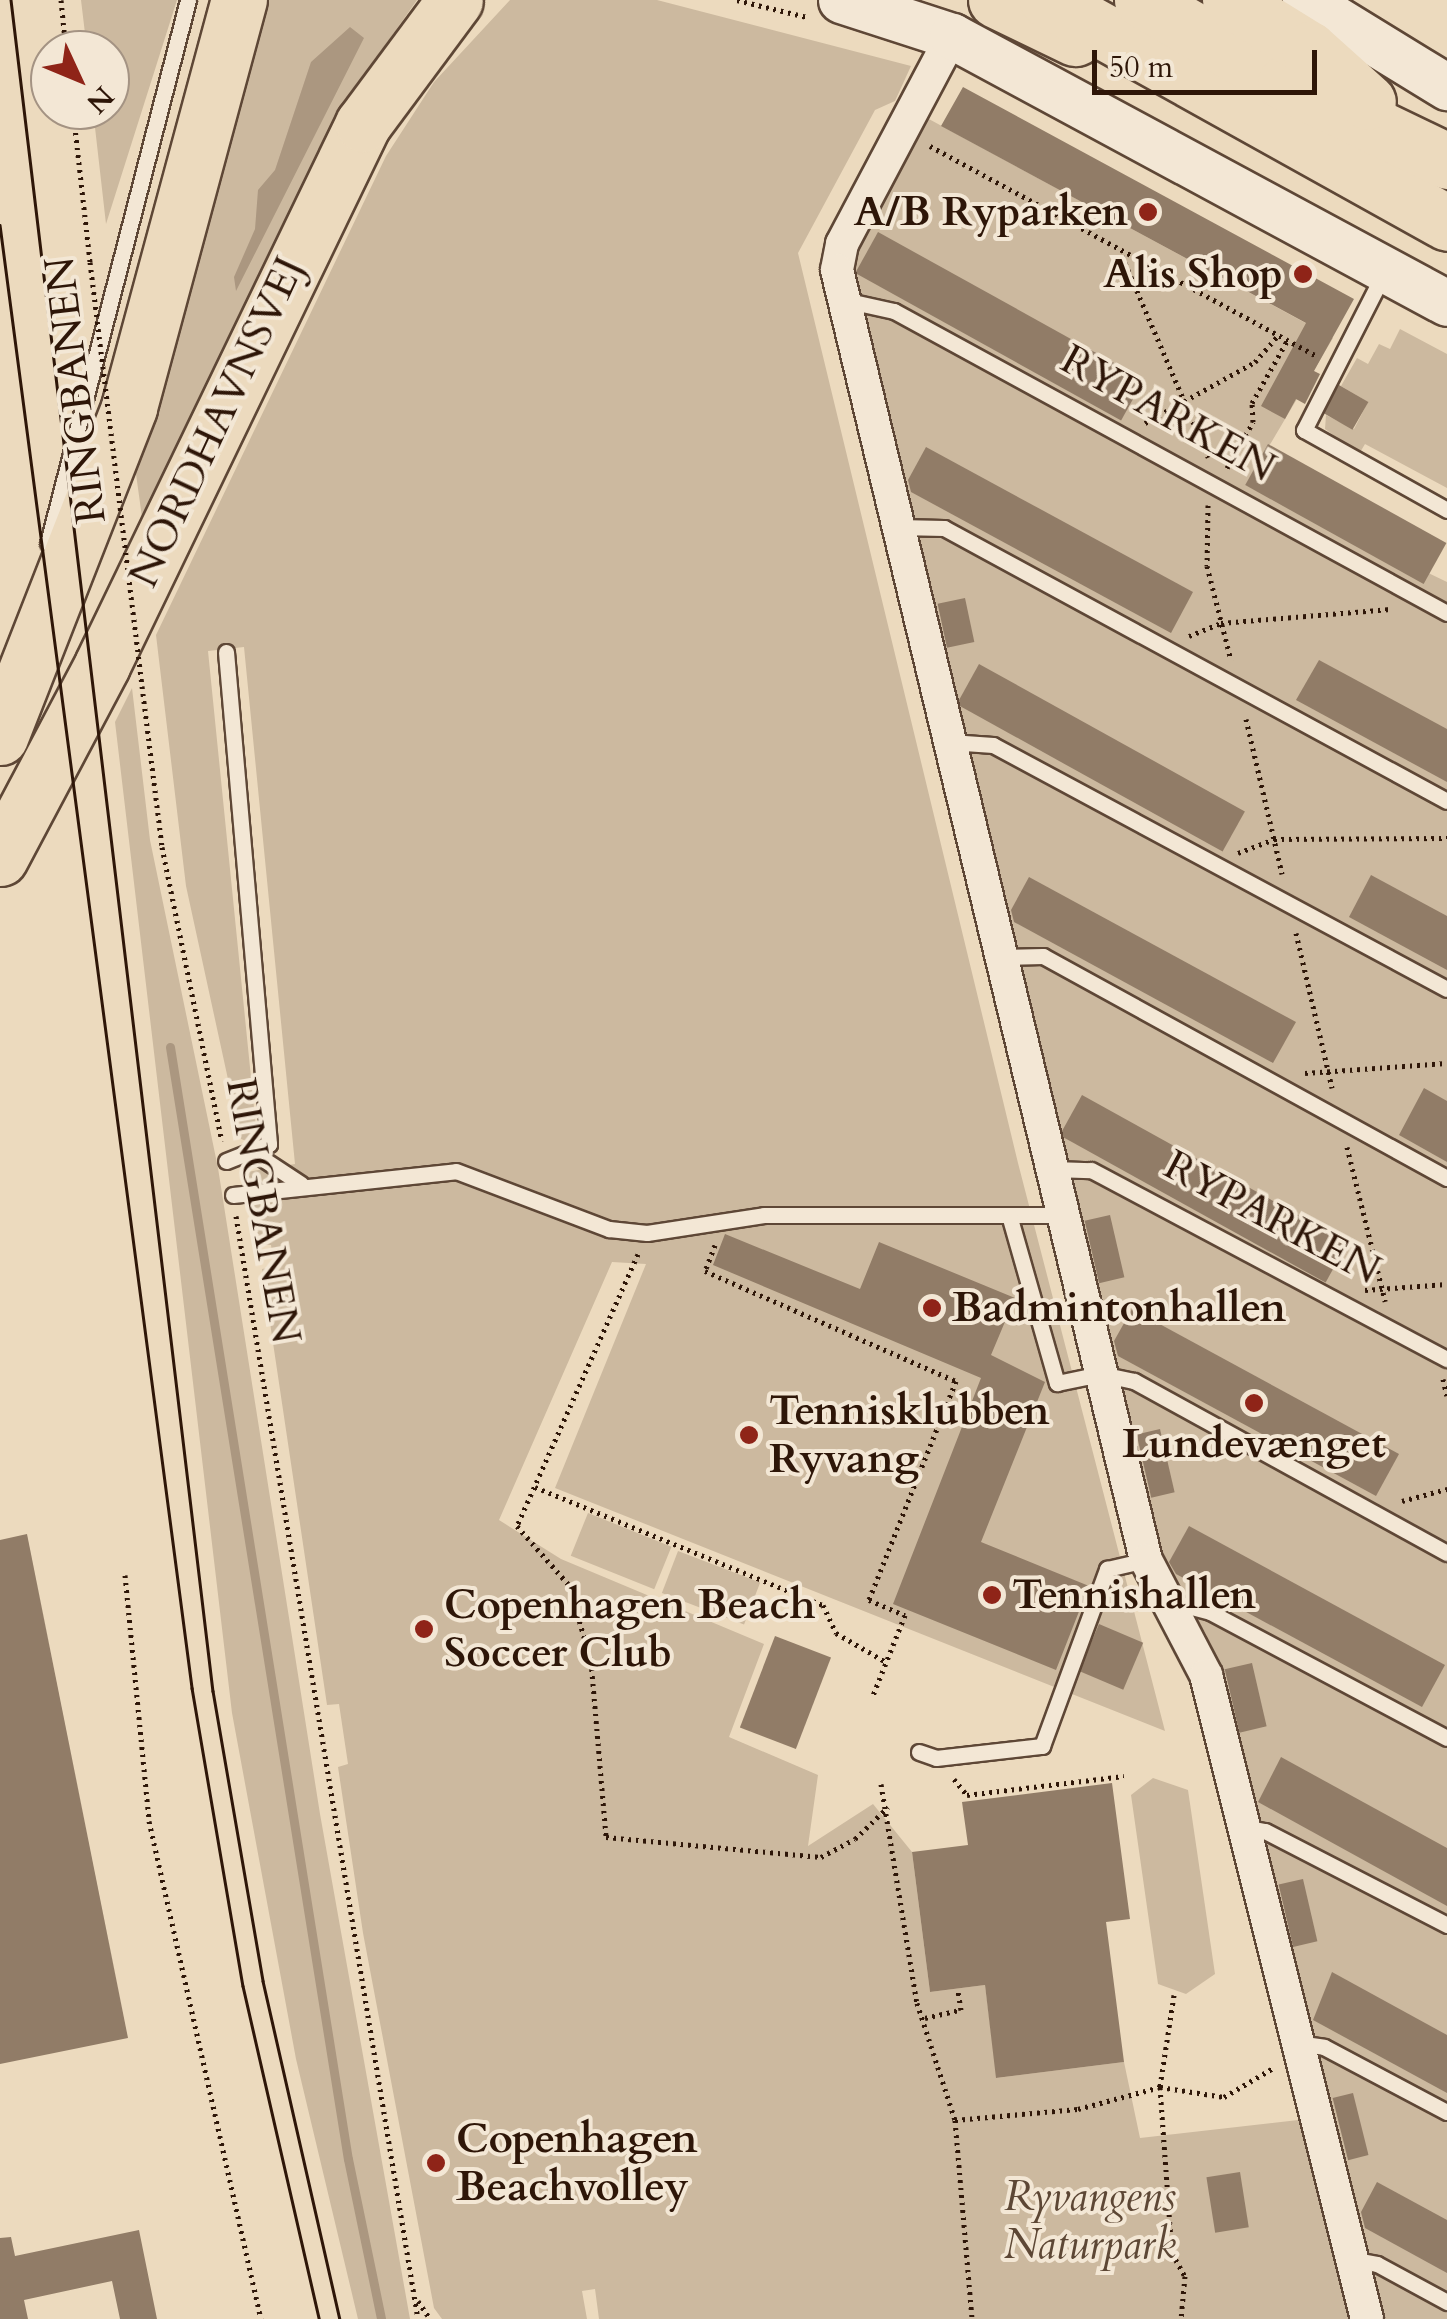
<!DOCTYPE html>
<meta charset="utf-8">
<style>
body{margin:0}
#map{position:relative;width:1447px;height:2319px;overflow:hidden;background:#ecdabe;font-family:Cardo,serif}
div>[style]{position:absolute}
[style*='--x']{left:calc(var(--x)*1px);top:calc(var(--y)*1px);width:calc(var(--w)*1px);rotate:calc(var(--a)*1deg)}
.green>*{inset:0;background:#ccb99f;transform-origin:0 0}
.water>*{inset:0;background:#ab9780}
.stream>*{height:9px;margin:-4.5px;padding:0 4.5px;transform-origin:4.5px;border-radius:4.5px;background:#ab9780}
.building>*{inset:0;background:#917c67;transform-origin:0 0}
.path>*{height:5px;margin-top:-2.5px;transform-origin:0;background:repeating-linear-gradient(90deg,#2e1608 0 2.5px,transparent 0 7.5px)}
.roads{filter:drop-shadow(2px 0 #5e4736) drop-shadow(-2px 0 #5e4736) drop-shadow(0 2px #5e4736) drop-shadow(0 -2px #5e4736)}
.lane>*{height:15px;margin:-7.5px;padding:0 7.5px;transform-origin:7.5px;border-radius:7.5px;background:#f3e7d5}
.street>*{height:32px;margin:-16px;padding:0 16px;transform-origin:16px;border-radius:16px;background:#f3e7d5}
.secondary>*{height:45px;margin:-22.5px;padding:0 22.5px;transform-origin:22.5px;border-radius:22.5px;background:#f3e7d5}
.highway>*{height:55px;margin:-27.5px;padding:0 27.5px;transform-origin:27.5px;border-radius:27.5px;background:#ecdabe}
.tram>*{height:2.5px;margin:-1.25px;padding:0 1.25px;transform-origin:1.25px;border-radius:1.25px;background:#2e1608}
.path-bridge>*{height:5px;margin-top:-2.5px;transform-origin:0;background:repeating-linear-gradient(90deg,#2e1608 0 2.5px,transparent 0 7.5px)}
.dots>*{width:28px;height:28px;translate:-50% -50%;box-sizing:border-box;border:5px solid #f3e7d5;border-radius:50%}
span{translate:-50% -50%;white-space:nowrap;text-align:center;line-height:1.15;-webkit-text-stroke:8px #f3e7d5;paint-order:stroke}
.poi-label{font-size:42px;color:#2e1608;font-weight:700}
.right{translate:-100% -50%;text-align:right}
.left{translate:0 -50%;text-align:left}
.street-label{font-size:42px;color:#2e1608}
.park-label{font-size:42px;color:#5d4735;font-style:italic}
.north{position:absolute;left:30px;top:30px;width:100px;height:100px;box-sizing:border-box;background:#f3e7d5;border:2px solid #a49383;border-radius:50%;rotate:134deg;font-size:28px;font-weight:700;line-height:40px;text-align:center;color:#2e1608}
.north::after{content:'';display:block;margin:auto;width:35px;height:45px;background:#8f2418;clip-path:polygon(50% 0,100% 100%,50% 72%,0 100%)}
.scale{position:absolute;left:1092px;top:50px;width:225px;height:45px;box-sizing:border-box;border:5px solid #2e1608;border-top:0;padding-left:12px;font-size:30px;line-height:35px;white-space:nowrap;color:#2e1608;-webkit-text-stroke:8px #f3e7d5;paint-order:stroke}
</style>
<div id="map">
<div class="green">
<div style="clip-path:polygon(81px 0,177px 0,106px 224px,93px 110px,110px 110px,110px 50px,87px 50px)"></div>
<div style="clip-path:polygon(265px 0,417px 0,353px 91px,144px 532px,133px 452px,175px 337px)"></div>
<div style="clip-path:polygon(510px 0,657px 0,911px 66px,895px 101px,875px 110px,798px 253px,1018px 1163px,1165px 1731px,555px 1488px,646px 1264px,612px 1262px,499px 1520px,561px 1559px,764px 1644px,729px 1737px,818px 1775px,808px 1846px,873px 1804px,912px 1852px,930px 1992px,985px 1985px,997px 2078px,1124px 2062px,1140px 2138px,1307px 2119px,1349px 2319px,599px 2319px,595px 2289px,582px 2291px,587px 2319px,442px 2319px,434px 2308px,363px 1933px,338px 1767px,348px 1764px,339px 1704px,327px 1705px,262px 1269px,274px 1267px,271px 1245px,258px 1245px,247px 1172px,295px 1164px,244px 647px,208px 651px,256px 1127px,249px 1142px,241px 1139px,186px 886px,156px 635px,386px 156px,434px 82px)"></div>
<div style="clip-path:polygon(927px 118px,1333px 338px,1246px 485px,1447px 582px,1447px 2319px,1377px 2319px,1206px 1634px,1157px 1553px,849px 262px)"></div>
<div style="clip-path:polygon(1400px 329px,1447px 354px,1447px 488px,1365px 444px,1359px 454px,1325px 429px,1326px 415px,1354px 429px,1368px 402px,1341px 386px,1357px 358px,1368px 364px,1379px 344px,1390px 349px)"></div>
<div style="clip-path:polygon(132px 688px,150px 840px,218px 1168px,320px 1814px,410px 2319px,358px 2319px,296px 2059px,232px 1713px,115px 722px)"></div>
<div style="left:588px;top:1513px;width:90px;height:46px;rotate:22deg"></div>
<div style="left:678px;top:1551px;width:88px;height:45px;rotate:21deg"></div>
<div style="clip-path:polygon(1153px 1778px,1188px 1790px,1215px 1974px,1186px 1994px,1158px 1984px,1131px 1795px)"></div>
</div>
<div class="water">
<div style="clip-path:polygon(350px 27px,364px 38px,236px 291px,234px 277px,255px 229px,258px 190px,275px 170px,311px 62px)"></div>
</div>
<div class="stream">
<div style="--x:170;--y:1047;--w:1126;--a:80.91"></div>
<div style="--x:348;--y:2159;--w:163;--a:78.3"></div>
</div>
<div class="building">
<div style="clip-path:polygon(963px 87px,1354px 299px,1314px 371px,1320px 374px,1305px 404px,1296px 399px,1285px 419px,1261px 406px,1306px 323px,941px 126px)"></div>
<div style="left:878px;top:232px;width:304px;height:47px;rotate:29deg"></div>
<div style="left:1339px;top:385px;width:34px;height:32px;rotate:30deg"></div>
<div style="left:1268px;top:444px;width:204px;height:47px;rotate:29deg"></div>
<div style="clip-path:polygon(926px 447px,1193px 592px,1171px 633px,911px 492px,908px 480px)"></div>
<div style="left:965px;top:598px;width:45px;height:28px;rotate:78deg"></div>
<div style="clip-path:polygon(1319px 660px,1447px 729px,1447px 782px,1296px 700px)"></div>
<div style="left:979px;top:664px;width:304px;height:46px;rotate:29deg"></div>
<div style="clip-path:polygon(1371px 875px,1447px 916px,1447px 970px,1349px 917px)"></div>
<div style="clip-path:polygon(1029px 877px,1296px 1022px,1273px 1063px,1014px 922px,1011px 910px)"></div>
<div style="clip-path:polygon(1424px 1088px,1447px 1101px,1447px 1162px,1399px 1135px)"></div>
<div style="left:1082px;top:1095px;width:304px;height:46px;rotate:29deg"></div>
<div style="left:1110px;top:1215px;width:64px;height:26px;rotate:77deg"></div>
<div style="clip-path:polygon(725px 1234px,860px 1289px,879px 1242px,1015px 1298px,991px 1355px,1045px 1382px,981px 1542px,1089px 1586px,1056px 1670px,893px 1604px,981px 1378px,713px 1265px)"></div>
<div style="clip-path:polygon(1132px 1309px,1399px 1454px,1376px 1496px,1118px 1356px,1114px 1341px)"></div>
<div style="left:1160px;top:1429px;width:65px;height:24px;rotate:77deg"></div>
<div style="clip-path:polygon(1189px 1526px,1445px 1665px,1422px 1707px,1176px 1574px,1169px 1562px)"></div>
<div style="clip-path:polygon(27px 1534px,128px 2038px,0 2064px,0 1540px)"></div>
<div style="left:1099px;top:1624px;width:48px;height:51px;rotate:23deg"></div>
<div style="left:775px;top:1636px;width:60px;height:98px;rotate:21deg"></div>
<div style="left:1252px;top:1663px;width:65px;height:28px;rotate:77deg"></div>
<div style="clip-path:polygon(1281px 1757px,1447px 1848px,1447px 1906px,1258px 1802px)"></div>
<div style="clip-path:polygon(1112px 1783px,1130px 1919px,1106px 1922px,1124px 2062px,996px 2078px,985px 1985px,930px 1992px,912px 1852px,968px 1845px,962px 1802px)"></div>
<div style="left:1303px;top:1879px;width:64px;height:25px;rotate:77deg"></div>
<div style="clip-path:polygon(1332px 1972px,1447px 2035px,1447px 2093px,1313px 2020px)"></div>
<div style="left:1353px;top:2093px;width:64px;height:21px;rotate:76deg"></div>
<div style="left:1240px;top:2172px;width:56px;height:34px;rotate:81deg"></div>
<div style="clip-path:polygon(1377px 2182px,1447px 2220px,1447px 2273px,1365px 2228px,1361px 2212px)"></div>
<div style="clip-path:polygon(139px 2230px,157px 2319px,120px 2319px,112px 2281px,24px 2300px,28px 2319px,0 2319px,0 2238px,11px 2237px,15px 2256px)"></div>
</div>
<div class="path">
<div style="--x:61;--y:0;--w:50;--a:84.3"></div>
<div style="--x:737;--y:0;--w:72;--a:13.7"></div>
<div style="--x:73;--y:110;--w:153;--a:83.6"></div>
<div style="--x:930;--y:146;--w:439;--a:28.5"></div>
<div style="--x:1122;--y:256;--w:219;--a:66.8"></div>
<div style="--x:1145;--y:423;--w:126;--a:-29"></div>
<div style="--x:1255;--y:362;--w:37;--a:-49"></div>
<div style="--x:1227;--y:468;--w:53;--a:-60.5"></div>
<div style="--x:1253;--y:422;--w:19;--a:-93"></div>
<div style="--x:1252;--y:403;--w:73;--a:-60.6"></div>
<div style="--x:1208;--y:505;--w:61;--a:90.9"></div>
<div style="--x:1207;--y:566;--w:97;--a:75.7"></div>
<div style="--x:1189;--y:636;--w:35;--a:-22"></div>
<div style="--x:1221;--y:623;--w:170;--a:-4.7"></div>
<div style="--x:142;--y:686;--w:162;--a:82.9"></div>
<div style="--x:162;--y:847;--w:300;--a:78.5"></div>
<div style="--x:1246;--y:719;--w:159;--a:76.9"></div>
<div style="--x:1238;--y:853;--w:39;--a:-21"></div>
<div style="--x:1274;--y:839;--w:173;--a:-0.3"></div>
<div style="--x:1296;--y:933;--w:159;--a:76.9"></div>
<div style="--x:1305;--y:1073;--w:142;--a:-4"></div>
<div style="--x:1347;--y:1147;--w:159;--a:76.1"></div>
<div style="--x:236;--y:1216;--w:1118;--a:80.63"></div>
<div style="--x:715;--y:1245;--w:28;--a:111"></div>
<div style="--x:705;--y:1271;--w:274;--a:23.7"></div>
<div style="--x:956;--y:1381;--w:236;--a:111.7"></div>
<div style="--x:869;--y:1600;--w:39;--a:23"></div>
<div style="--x:905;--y:1615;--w:89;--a:111.7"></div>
<div style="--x:638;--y:1254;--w:298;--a:114"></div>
<div style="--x:517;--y:1526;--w:79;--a:48.6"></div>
<div style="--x:569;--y:1585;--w:79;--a:73.9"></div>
<div style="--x:591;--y:1661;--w:177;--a:85.1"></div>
<div style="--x:606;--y:1837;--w:216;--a:5.3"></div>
<div style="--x:821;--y:1857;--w:38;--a:-28"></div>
<div style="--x:855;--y:1839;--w:46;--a:-44.1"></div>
<div style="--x:1365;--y:1290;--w:82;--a:-4.2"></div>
<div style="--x:1443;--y:1379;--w:17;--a:77"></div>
<div style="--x:535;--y:1487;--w:311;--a:22.3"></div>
<div style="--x:823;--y:1605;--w:31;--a:65"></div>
<div style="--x:836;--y:1633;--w:58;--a:30.1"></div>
<div style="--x:1402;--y:1501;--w:47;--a:-14.9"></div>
<div style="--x:125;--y:1575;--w:247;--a:84.4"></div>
<div style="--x:149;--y:1821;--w:510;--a:77.33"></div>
<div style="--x:954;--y:1779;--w:21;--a:51"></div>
<div style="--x:967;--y:1795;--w:158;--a:-6.9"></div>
<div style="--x:881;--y:1784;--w:222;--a:80.7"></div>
<div style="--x:917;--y:2003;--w:123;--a:72"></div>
<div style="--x:955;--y:2120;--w:200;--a:85.1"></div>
<div style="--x:1174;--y:1995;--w:93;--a:98.7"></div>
<div style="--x:1160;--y:2087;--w:65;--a:8.9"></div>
<div style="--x:1224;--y:2097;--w:59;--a:-30.5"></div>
<div style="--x:925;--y:2018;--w:37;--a:-13"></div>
<div style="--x:961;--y:2010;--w:18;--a:-99"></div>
<div style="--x:955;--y:2120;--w:123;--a:-5.1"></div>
<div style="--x:1078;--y:2109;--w:85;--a:-15"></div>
<div style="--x:1160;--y:2087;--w:166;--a:85.9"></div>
<div style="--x:1172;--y:2253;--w:26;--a:61"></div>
<div style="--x:1185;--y:2276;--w:43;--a:95.3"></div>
<div style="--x:418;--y:2301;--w:22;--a:56"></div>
</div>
<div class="roads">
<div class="lane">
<div style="--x:1383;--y:275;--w:174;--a:117"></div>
<div style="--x:1304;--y:430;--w:164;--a:29.2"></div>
<div style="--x:844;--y:300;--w:51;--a:12.4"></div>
<div style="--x:894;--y:311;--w:630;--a:28.64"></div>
<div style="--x:898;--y:527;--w:46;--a:1.2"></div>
<div style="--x:944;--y:528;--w:572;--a:28.49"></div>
<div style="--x:48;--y:543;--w:561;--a:-75.54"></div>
<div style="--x:226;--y:652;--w:494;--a:85"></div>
<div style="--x:269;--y:1144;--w:46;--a:158.4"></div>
<div style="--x:950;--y:742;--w:43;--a:4"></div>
<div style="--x:993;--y:745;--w:515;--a:28.26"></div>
<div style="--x:1002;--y:957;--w:41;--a:-1.4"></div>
<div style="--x:1043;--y:956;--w:461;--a:28.8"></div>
<div style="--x:251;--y:1151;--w:60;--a:33.4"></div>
<div style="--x:1053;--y:1169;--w:38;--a:2"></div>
<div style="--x:1091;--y:1170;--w:403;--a:28"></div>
<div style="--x:233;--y:1195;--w:224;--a:-6.1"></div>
<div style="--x:456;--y:1171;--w:164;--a:20.8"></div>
<div style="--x:609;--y:1229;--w:38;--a:6"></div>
<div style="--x:647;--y:1233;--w:118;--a:-8.7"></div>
<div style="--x:764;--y:1215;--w:300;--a:0"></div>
<div style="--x:1009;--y:1215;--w:175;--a:74.1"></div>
<div style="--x:1057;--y:1383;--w:45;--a:-11.6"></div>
<div style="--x:1101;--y:1374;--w:34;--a:12"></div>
<div style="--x:1134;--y:1381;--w:357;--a:28.8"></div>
<div style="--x:1169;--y:1601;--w:42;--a:15"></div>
<div style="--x:1210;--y:1612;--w:268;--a:28"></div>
<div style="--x:919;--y:1752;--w:18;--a:19"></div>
<div style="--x:936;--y:1758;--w:107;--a:-6.5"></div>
<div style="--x:1042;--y:1746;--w:189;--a:-69.8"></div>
<div style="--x:1107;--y:1569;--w:40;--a:-13"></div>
<div style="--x:1244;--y:1827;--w:21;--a:11"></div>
<div style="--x:1265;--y:1831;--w:205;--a:27.3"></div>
<div style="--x:1297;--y:2043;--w:27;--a:8"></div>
<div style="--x:1324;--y:2047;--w:139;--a:27.9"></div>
<div style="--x:1351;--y:2259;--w:26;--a:11"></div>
<div style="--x:1377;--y:2264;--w:80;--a:28.5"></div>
</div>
<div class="street">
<div style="--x:952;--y:36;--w:235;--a:117.9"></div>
<div style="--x:842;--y:244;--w:26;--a:101"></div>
<div style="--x:837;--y:270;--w:1326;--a:76.53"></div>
<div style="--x:1146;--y:1560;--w:130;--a:62.4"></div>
<div style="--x:1206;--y:1675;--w:664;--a:75.96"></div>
</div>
<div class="secondary">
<div style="--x:841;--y:0;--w:117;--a:18"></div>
<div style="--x:952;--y:36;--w:562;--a:28.34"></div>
<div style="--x:1305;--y:0;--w:167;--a:31.5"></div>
</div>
<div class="highway">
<div style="--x:996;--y:0;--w:88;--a:25.7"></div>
<div style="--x:1047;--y:0;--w:458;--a:29.1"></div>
<div style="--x:1142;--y:0;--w:165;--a:30.1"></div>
<div style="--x:1285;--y:83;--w:180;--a:25.7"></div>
<div style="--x:1230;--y:0;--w:93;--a:31.8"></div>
<div style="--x:1309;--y:49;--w:79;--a:41.9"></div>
<div style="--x:0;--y:737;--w:354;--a:-68.6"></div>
<div style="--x:129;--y:407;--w:422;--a:-74.9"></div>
<div style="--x:0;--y:858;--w:218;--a:-62.1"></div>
<div style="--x:102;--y:665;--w:601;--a:-64.25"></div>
<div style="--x:363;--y:124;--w:154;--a:-53.4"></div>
</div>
</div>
<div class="tram">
<div style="--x:11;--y:0;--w:1703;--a:83.19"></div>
<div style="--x:213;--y:1691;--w:294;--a:80.2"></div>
<div style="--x:263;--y:1981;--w:347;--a:77.2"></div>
<div style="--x:0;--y:225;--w:1476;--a:82.52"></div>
<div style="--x:192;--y:1688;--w:302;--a:80.3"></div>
<div style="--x:243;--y:1986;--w:342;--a:77.1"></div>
</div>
<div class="path-bridge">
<div style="--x:90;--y:262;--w:427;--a:83"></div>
</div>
<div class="dots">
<div style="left:1148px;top:212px;background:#8f2418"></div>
<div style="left:1303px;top:274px;background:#8f2418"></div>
<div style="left:932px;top:1308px;background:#8f2418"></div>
<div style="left:1254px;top:1403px;background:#8f2418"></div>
<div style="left:749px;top:1435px;background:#8f2418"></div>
<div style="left:992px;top:1595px;background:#8f2418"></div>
<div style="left:424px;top:1629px;background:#8f2418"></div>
<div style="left:436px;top:2163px;background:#8f2418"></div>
</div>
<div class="poi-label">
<span class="right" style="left:1128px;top:212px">A/B Ryparken</span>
<span class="right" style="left:1283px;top:274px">Alis Shop</span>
<span class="left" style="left:952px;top:1308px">Badmintonhallen</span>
<span class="left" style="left:769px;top:1435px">Tennisklubben<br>Ryvang</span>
<span style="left:1254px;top:1444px">Lundevænget</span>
<span class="left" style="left:1012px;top:1595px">Tennishallen</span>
<span class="left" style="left:444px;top:1629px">Copenhagen Beach<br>Soccer Club</span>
<span class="left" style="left:456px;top:2163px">Copenhagen<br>Beachvolley</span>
</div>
<div class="street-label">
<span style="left:76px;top:390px;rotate:-97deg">RINGBANEN</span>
<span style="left:1168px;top:414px;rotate:29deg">RYPARKEN</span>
<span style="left:217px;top:422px;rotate:-65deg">NORDHAVNSVEJ</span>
<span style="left:263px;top:1211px;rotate:80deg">RINGBANEN</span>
<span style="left:1272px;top:1218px;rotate:28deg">RYPARKEN</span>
</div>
<div class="park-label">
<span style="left:1090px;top:2221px">Ryvangens<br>Naturpark</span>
</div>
<div class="north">N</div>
<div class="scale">50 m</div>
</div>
